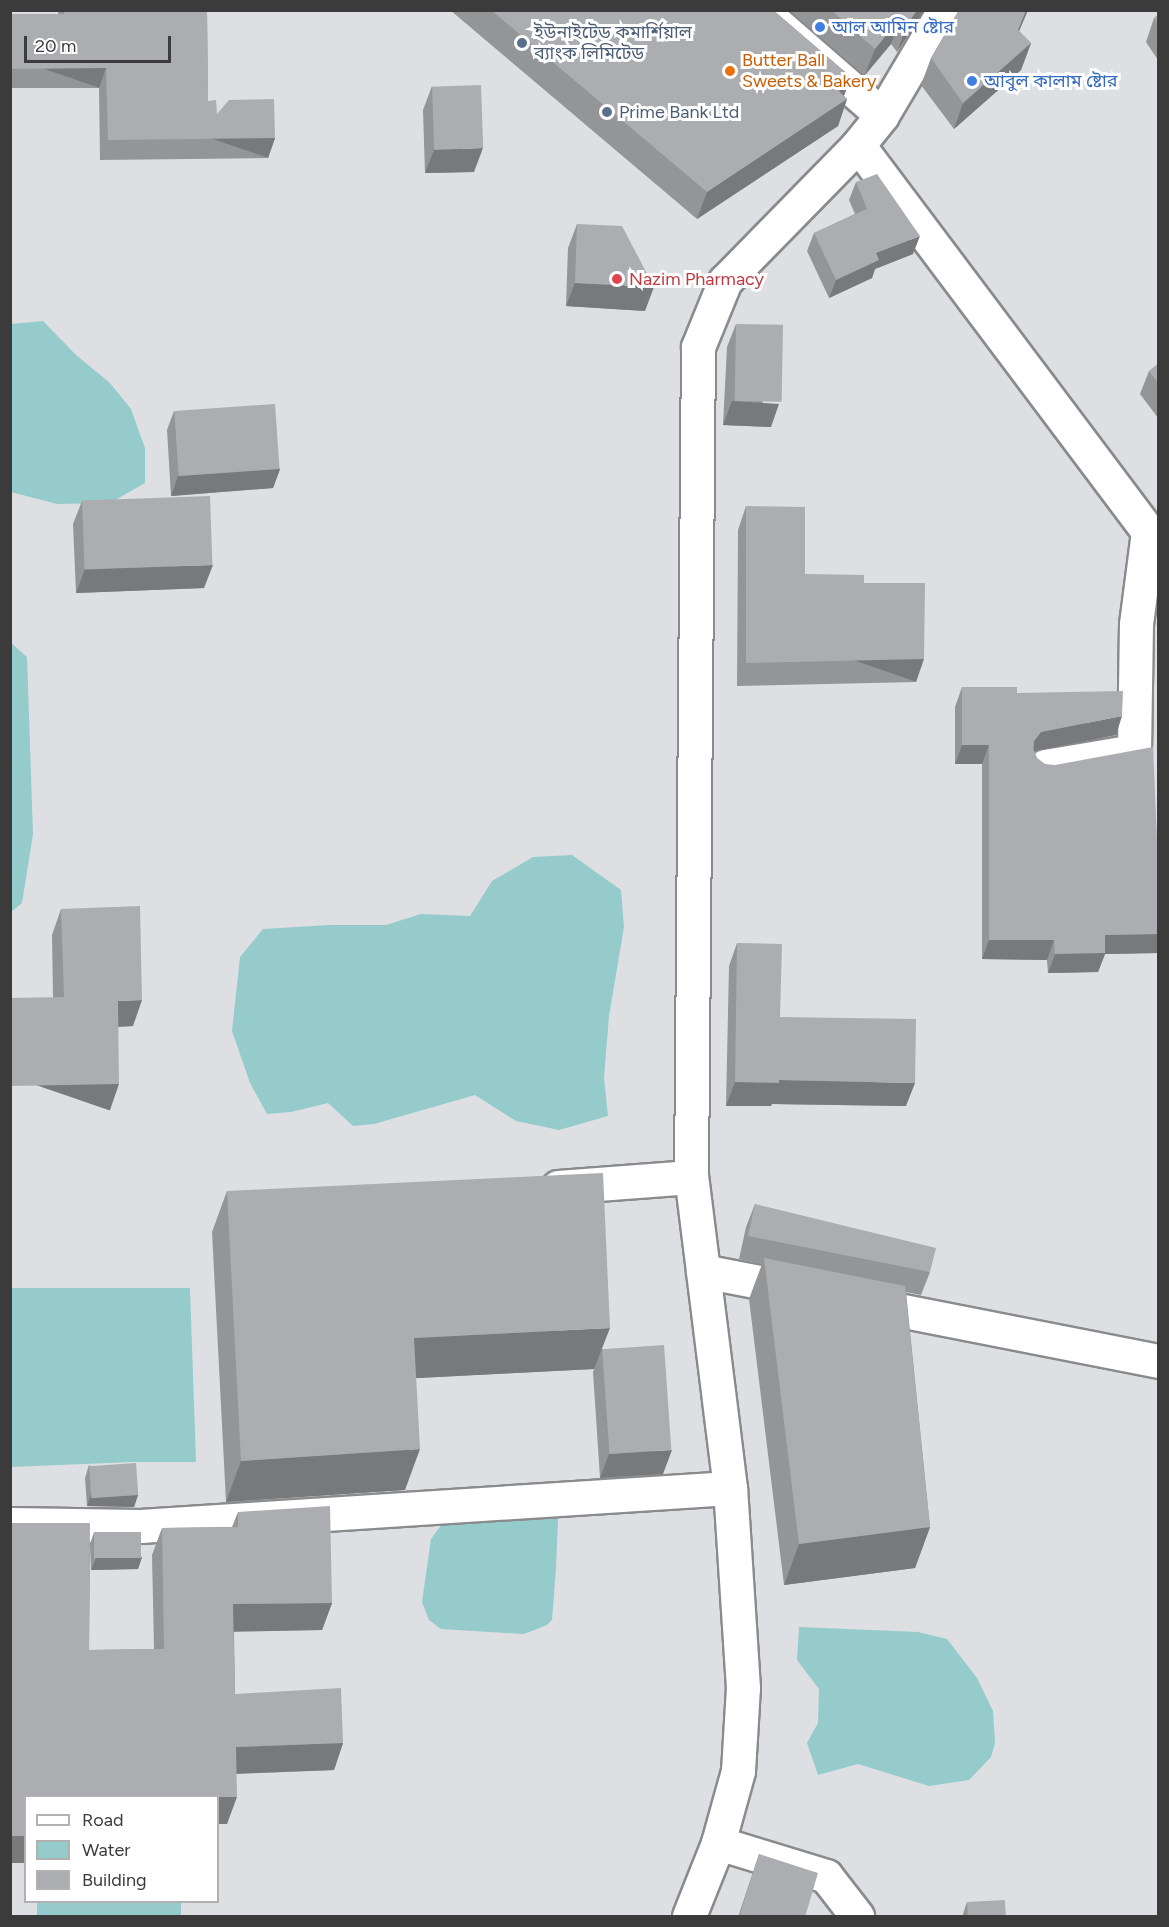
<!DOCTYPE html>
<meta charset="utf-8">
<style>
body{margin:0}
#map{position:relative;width:1169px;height:1927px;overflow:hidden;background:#dddfe2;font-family:Figtree,"Noto Sans Bengali",sans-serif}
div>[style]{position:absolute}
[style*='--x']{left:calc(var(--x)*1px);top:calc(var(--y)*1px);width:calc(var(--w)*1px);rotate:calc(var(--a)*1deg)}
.water>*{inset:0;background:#95cbcb;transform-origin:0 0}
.roads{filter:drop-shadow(2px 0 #898b8d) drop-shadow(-2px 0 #898b8d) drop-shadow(0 2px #898b8d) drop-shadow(0 -2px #898b8d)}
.minor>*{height:33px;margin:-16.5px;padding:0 16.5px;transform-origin:16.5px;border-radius:16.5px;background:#fff}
.wall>*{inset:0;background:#949597}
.shaded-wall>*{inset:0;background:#78797b;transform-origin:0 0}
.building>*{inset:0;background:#acadb0;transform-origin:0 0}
.dots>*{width:16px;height:16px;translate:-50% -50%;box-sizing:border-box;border:3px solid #fff;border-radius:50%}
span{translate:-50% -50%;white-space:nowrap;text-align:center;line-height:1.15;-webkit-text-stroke:6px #fff;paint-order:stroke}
.shop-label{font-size:18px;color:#366cbe}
.left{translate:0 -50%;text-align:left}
.service-label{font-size:18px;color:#4e5e75}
.food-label{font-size:18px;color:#c56008}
.health-label{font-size:18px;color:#be3a42}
.frame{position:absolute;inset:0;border:12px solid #3b3b3c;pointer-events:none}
.legend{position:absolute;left:24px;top:1795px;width:195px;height:108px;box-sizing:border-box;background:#fff;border:2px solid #b1b1b1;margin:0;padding:8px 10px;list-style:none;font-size:18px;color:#3b3b3c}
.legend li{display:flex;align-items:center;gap:12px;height:30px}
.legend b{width:30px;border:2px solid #b1b1b1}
.scale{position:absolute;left:24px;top:36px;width:147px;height:27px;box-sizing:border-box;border:3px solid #3b3b3c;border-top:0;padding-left:8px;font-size:18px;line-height:21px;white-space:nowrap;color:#3b3b3c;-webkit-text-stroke:4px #fff;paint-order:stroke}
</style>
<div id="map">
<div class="water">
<div style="clip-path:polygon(43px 321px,76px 355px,110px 383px,131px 409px,145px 448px,145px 483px,110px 503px,57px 504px,11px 492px,11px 324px)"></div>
<div style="clip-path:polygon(11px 643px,27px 657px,33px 834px,22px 903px,11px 912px)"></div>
<div style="clip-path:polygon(572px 855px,621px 890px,624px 927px,609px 1016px,604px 1078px,608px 1116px,559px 1130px,516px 1121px,475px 1095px,374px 1124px,353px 1126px,328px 1103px,291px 1112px,267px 1114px,250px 1083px,232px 1031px,240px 957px,263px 929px,330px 925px,386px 925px,421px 914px,470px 916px,492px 881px,533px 857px)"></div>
<div style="clip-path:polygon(11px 1288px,190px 1288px,196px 1462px,132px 1462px,11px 1467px)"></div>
<div style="clip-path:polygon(552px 1513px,558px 1519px,556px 1567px,552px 1620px,547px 1625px,524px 1634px,441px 1629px,429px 1620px,422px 1602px,431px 1539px,445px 1520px)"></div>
<div style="clip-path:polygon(799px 1627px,918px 1632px,947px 1639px,977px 1678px,993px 1711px,995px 1743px,991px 1757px,969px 1780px,929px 1786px,858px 1764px,818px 1775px,807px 1743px,818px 1723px,819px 1689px,797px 1660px)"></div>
<div style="left:37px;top:1902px;width:144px;height:14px"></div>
</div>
<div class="roads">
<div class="minor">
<div style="--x:761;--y:10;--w:160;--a:41"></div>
<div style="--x:858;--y:145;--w:483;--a:53.1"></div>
<div style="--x:1148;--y:531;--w:13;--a:39"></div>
<div style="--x:1045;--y:766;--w:90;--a:-9.6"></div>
<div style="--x:1134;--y:751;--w:127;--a:-89.1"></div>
<div style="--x:1136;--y:624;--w:94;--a:-82.6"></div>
<div style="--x:558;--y:1187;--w:133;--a:-4.3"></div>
<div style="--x:703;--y:1271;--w:100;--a:11"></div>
<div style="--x:863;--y:1303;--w:301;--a:11.1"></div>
<div style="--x:10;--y:1524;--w:130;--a:0.9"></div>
<div style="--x:140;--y:1526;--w:591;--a:-3.69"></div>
<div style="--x:718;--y:1843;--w:113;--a:17"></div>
<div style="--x:826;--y:1876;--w:51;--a:52.2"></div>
<div style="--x:689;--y:1916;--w:79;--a:-68.3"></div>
<div style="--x:718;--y:1843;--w:75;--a:-74.5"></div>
<div style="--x:738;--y:1771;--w:83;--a:-86.6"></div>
<div style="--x:743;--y:1688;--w:200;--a:-93.7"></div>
<div style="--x:730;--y:1488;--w:313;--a:-97.1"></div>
<div style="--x:691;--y:1177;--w:830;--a:-89.52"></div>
<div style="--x:698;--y:347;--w:71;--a:-67.8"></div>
<div style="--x:725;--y:281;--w:190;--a:-45.6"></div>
<div style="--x:858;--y:145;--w:38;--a:-51"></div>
<div style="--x:882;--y:115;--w:122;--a:-59.4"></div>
</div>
</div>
<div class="wall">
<div style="clip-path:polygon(59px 10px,207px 10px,208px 101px,217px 114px,275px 138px,268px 158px,100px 160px,99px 88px,10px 88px,10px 14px,58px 14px)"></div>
<div style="clip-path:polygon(450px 10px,773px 10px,851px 77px,844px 96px,847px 99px,838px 126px,697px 219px)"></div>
<div style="clip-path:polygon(790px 10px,924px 10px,897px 52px,891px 44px,865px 75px)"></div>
<div style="clip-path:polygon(959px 10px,1028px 10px,1019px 31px,1031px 43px,1021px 70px,954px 129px,921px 85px,931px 58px)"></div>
<div style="clip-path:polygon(1158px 15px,1158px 60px,1146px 42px,1154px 18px)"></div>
<div style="clip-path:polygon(432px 86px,474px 172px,425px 173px,423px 110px)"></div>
<div style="clip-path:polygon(856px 182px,913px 254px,875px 269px,872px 278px,829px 298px,807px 251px,814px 233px,855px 214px,849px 200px)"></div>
<div style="clip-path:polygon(577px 224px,645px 311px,566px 306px,568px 248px)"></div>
<div style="clip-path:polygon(736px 324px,771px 427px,723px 425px,727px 347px)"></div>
<div style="clip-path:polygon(1158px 364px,1158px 418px,1140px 394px,1149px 371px)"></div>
<div style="clip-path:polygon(174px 411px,280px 469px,273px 488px,171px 496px,167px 430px)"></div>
<div style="clip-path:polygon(82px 501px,204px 588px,76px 593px,73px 524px)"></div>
<div style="clip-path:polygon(746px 506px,805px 574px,864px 583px,916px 682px,737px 686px,738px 530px)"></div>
<div style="clip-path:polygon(962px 687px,1017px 693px,1116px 735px,1034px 751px,1037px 758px,1158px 864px,1158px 953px,1105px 954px,1098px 972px,1048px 973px,1047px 960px,982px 959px,982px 764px,955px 764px,955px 707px)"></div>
<div style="clip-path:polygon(61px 909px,133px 1026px,118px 1027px,110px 1110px,53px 997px,52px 935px)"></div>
<div style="clip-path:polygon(737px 943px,780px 1017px,906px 1106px,772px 1104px,771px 1106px,726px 1106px,729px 966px)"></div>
<div style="clip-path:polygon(227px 1191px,603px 1349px,663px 1474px,600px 1478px,593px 1372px,594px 1369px,416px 1378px,405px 1490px,226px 1502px,212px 1232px)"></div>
<div style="clip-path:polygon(755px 1204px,930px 1272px,921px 1295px,906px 1292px,930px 1527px,915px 1568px,784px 1585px,749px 1299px,762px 1264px,739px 1259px,746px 1227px)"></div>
<div style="clip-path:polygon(89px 1465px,138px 1495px,134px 1507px,87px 1506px,85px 1478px)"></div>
<div style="clip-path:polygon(238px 1512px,332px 1603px,322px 1630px,234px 1631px,235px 1694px,343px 1743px,334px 1770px,236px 1774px,227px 1824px,218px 1824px,218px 1797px,26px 1797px,26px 1863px,10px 1863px,10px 1523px,90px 1544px,94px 1532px,142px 1557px,138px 1569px,91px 1570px,90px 1545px,89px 1650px,154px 1649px,152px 1555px,162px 1528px,232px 1527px)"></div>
<div style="clip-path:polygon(759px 1854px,805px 1917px,738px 1917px)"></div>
<div style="clip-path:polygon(967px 1902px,1006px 1917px,962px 1917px)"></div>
</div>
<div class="shaded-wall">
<div style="clip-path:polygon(917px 10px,924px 10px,897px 52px,907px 25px)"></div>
<div style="clip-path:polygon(1026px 10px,1028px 10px,1008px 57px,1018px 30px)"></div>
<div style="clip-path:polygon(901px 17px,891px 44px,865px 75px,875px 49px)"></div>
<div style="clip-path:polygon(1031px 43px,1021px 70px,954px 129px,963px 103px)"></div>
<div style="left:106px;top:68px;width:21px;height:96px;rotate:109deg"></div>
<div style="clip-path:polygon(851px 77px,841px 103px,847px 99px,838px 126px,697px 219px,707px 192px,839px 91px)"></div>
<div style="left:275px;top:138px;width:21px;height:167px;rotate:109deg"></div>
<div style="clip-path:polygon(483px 148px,474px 172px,425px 173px,434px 150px)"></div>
<div style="clip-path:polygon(920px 236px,913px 254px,875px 269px,872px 278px,829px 298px,836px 280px,876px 253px)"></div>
<div style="clip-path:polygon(575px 283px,654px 287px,645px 311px,566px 306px)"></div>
<div style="clip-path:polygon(732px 401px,779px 404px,771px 427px,723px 425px)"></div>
<div style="clip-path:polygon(280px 469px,273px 488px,171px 496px,178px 476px)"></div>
<div style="clip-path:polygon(213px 565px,204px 588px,76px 593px,85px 569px)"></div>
<div style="left:924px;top:659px;width:24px;height:178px;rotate:109deg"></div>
<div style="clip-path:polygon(1122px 716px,1116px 735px,1034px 751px,1034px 741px,1041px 732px)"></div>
<div style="clip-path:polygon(962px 745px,989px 745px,982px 764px,955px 764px)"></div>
<div style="clip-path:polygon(1158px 934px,1158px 953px,1105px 954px,1098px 972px,1048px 973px,1055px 954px,1105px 935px)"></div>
<div style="clip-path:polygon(989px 940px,1054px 940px,1047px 960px,982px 959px)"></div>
<div style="clip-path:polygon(142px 1000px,133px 1026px,108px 1027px,118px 1001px)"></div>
<div style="clip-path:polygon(779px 1080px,915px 1083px,906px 1106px,772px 1104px,771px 1106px,726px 1106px,735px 1082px)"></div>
<div style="left:119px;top:1084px;width:28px;height:109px;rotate:109deg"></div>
<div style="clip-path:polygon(610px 1328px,594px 1369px,399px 1379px,414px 1338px)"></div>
<div style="clip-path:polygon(420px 1449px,405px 1490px,226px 1502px,241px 1461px)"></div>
<div style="clip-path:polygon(672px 1450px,663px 1474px,600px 1478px,609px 1454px)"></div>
<div style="clip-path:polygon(91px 1494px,138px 1495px,134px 1507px,87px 1506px)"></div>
<div style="clip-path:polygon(930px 1527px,915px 1568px,784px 1585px,799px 1544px)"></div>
<div style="clip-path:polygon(142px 1557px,138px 1569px,91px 1570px,96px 1558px)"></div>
<div style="clip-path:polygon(332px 1603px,322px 1630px,223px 1632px,233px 1604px)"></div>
<div style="clip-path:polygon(343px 1743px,334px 1770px,226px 1774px,236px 1747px)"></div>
<div style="clip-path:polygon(218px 1797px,237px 1797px,227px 1824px,218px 1824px)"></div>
<div style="left:10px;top:1836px;width:16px;height:27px"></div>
</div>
<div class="building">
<div style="clip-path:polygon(64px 10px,207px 10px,208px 101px,216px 100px,217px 114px,229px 100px,274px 99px,275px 138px,108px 140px,106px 68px,10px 69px,10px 14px,64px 14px)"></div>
<div style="clip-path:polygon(491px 10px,773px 10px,851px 77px,839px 91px,847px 99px,707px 192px)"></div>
<div style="clip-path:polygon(831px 10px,917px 10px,907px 25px,901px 17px,875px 49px)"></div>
<div style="clip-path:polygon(959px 10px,1026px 10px,1018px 30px,1031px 43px,963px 103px,931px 58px)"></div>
<div style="clip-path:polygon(1158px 15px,1158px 24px,1154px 18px)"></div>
<div style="left:481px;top:85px;width:63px;height:49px;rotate:88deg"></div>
<div style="clip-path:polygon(877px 174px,920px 236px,876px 253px,879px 260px,836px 280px,814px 233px,867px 209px,856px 182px)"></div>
<div style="clip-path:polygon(577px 224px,622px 226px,654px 287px,575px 283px)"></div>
<div style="left:736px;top:324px;width:47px;height:77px;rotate:1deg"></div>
<div style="clip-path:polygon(1158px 364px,1158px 383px,1149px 371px)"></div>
<div style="left:275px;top:404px;width:65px;height:101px;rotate:86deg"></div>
<div style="left:210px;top:496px;width:69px;height:128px;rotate:88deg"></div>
<div style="clip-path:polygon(746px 506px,805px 507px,805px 574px,864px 575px,864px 583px,925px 583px,924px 659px,746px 663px)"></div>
<div style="clip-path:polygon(962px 687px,1017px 687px,1017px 693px,1123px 691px,1122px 716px,1041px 732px,1034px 741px,1033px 749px,1037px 758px,1045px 764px,1055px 765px,1153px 747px,1158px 864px,1158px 934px,1105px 935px,1105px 953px,1055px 954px,1054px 940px,989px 940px,989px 745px,962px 745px)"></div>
<div style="clip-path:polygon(140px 906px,142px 1000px,118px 1001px,119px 1084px,10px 1086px,10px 998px,64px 997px,61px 909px)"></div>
<div style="clip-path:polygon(737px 943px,782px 944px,780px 1017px,916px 1019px,915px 1083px,779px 1080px,779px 1083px,735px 1082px)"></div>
<div style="clip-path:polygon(603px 1173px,610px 1328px,414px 1338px,420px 1449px,241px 1461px,227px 1191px)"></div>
<div style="clip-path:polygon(755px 1204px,936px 1248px,930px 1272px,748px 1236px)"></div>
<div style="clip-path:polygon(764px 1258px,905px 1286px,930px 1527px,799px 1544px)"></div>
<div style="left:664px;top:1345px;width:105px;height:62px;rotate:86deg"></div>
<div style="left:136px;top:1463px;width:32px;height:47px;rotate:86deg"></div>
<div style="clip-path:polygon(330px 1506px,332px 1603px,233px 1604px,235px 1694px,341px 1688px,343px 1743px,236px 1747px,237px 1797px,26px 1797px,26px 1836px,10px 1836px,10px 1523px,90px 1523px,89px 1650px,164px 1649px,162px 1528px,238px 1527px,238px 1512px)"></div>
<div style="left:94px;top:1532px;width:47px;height:26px"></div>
<div style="clip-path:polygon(759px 1854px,818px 1873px,805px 1917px,739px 1917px)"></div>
<div style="left:1005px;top:1900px;width:17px;height:38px;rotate:87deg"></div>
</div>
<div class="dots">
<div style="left:820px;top:27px;background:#3f7fe0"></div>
<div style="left:522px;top:43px;background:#5c6f8a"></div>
<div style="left:730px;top:71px;background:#e8710a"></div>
<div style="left:972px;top:81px;background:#3f7fe0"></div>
<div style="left:607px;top:112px;background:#5c6f8a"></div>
<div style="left:617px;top:279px;background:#e0444e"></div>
</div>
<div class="shop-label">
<span class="left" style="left:832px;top:27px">আল আমিন ষ্টোর</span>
<span class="left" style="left:984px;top:81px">আবুল কালাম ষ্টোর</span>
</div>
<div class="service-label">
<span class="left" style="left:534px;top:43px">ইউনাইটেড কমার্শিয়াল<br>ব্যাংক লিমিটেড</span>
<span class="left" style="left:619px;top:112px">Prime Bank Ltd</span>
</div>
<div class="food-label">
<span class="left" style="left:742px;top:71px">Butter Ball<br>Sweets &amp; Bakery</span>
</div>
<div class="health-label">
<span class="left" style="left:629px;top:279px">Nazim Pharmacy</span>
</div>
<div class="frame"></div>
<ul class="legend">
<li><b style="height:8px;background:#fff"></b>Road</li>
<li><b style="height:16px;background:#95cbcb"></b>Water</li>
<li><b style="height:16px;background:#acadb0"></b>Building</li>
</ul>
<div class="scale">20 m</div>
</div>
